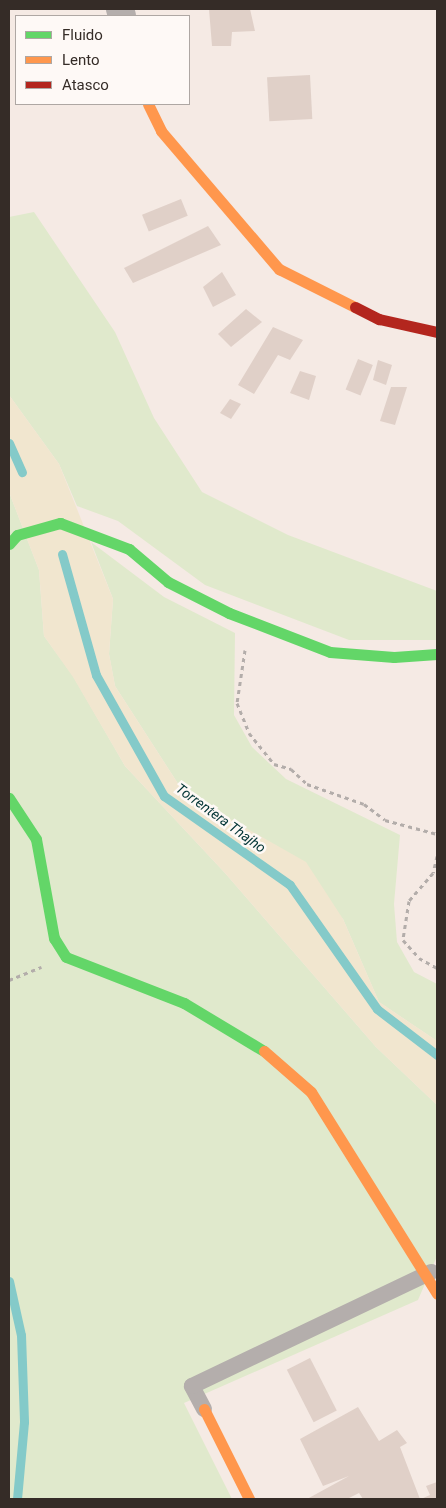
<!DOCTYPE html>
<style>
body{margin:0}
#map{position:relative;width:446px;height:1508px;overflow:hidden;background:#f5eae4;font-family:Roboto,sans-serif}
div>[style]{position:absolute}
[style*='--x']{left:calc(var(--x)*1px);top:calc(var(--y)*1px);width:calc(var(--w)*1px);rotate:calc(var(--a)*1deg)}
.green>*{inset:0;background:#e0e9cc}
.sand>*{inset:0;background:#f1e6cf}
.stream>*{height:9px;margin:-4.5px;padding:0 4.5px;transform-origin:4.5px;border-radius:4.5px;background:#84cac9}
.building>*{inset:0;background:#e0d0c8;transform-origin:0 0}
.path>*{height:3px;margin-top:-1.5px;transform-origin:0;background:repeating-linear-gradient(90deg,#b3adaa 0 4px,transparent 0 8px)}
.lane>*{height:16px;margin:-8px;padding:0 8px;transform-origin:8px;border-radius:8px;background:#b4aeac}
.street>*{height:28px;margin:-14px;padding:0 14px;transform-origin:14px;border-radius:14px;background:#b4aeac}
.fast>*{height:11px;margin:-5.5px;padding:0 5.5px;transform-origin:5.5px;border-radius:5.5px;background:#63d668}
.slow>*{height:11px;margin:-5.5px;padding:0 5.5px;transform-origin:5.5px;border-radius:5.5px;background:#ff974d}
.jam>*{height:11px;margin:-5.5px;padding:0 5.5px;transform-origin:5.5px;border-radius:5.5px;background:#b3261e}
span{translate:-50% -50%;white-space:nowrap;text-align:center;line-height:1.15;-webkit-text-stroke:5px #fef9f6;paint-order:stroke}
.water-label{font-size:14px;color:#003334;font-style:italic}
.frame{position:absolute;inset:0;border:10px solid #352c27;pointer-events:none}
.legend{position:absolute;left:15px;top:15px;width:175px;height:90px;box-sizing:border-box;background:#fef9f6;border:1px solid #aea7a3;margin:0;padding:6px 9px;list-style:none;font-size:15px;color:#352c27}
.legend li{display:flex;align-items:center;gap:10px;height:25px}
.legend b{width:25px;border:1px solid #aea7a3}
</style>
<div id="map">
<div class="green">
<div style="clip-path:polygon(34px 212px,115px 332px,154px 418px,202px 492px,288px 535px,437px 591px,437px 640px,349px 640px,205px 585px,118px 521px,77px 506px,59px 464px,9px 395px,9px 217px)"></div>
<div style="clip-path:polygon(9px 492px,39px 570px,44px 636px,73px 676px,125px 766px,225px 873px,376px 1047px,437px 1105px,437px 1256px,418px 1300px,184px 1403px,232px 1499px,9px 1499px)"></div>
<div style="clip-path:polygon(91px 542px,164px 597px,235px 633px,234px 715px,252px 747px,286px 779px,400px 835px,394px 904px,397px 942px,414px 972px,437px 984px,437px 1041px,379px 1002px,343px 919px,240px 828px,184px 793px,115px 686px,109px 654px,113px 599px)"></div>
</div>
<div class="sand">
<div style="clip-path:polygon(9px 395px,59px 464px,113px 599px,109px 654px,115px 686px,184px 793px,306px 862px,343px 919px,379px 1002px,437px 1041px,437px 1105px,376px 1047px,225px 873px,125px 766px,73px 677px,44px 636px,39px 570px,9px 492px)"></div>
</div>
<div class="stream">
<div style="--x:9;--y:443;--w:32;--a:66"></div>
<div style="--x:62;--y:554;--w:126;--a:74.3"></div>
<div style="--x:96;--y:675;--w:139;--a:60.7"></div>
<div style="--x:164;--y:796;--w:154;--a:35.2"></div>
<div style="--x:290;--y:885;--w:151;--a:54.9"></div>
<div style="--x:377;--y:1009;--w:76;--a:37.5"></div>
<div style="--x:9;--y:1281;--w:55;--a:77.5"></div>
<div style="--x:21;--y:1335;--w:87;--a:88"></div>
<div style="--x:24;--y:1422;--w:77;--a:95.2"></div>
</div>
<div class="building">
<div style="clip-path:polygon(209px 9px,250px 9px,255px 31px,232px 32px,231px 46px,212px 46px)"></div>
<div style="left:310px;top:75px;width:44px;height:43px;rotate:87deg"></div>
<div style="left:181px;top:199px;width:18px;height:42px;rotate:68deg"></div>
<div style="clip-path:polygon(208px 226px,221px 245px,133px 283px,124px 268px)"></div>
<div style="clip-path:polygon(222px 272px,236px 295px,213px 307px,203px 287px)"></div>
<div style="clip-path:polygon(246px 309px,262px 322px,231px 347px,218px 334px)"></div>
<div style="clip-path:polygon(273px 327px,303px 340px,290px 360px,278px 355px,254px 394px,238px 385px)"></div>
<div style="left:358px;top:359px;width:16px;height:33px;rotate:22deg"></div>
<div style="clip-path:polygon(378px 360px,392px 365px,386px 385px,373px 380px)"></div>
<div style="clip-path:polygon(300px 371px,316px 376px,309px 400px,290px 393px)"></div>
<div style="clip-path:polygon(391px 387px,407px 387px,395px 425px,380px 421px)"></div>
<div style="clip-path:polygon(230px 399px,241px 404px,231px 419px,220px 413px)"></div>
<div style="left:310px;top:1358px;width:59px;height:26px;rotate:63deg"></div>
<div style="clip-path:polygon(358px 1407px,379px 1441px,397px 1430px,407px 1443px,400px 1447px,420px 1499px,363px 1499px,359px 1493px,347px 1499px,307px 1499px,349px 1476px,323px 1486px,300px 1439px)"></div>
<div style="clip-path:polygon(437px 1482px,437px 1499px,421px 1499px,430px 1495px,426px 1486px)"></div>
</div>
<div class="path">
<div style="--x:245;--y:650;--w:54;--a:98.6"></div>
<div style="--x:237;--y:703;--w:32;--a:68"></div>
<div style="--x:249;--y:733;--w:40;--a:51"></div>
<div style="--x:274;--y:764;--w:18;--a:16"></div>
<div style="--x:291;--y:769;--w:22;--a:43"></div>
<div style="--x:307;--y:784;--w:60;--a:19.3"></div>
<div style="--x:364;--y:804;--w:26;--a:37"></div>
<div style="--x:385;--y:820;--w:54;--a:15.1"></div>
<div style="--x:437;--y:856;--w:17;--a:103"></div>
<div style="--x:433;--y:873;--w:37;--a:131"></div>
<div style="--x:409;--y:901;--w:39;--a:99"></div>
<div style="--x:403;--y:940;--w:24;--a:48"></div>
<div style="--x:419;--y:958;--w:21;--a:29"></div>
<div style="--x:9;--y:980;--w:35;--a:-22"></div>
</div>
<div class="lane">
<div style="--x:204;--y:1409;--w:26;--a:-118"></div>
<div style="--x:192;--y:1386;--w:265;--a:-25.5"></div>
</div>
<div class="street">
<div style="--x:120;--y:9;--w:7;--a:74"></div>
</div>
<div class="fast">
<div style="--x:9;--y:544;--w:12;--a:-48"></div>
<div style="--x:17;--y:535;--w:45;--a:-15.6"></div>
<div style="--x:60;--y:523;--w:74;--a:20.6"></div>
<div style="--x:129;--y:549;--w:51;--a:40.2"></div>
<div style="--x:168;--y:582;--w:68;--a:26.9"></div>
<div style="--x:229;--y:613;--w:108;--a:21.1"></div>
<div style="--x:330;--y:652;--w:64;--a:4.5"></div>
<div style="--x:394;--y:657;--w:43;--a:-4"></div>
<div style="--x:9;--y:798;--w:49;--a:56.6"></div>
<div style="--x:36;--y:839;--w:101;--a:79.7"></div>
<div style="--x:54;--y:938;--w:22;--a:58"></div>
<div style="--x:66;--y:957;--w:127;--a:21.3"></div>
<div style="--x:184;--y:1003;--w:93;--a:31"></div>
</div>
<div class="slow">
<div style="--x:148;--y:104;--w:30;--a:64"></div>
<div style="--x:161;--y:131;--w:182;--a:49.5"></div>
<div style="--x:279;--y:269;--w:85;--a:26.6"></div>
<div style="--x:264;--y:1051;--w:62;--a:41.1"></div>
<div style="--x:311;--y:1092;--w:238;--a:58"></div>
<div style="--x:204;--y:1409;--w:101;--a:63.4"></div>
</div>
<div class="jam">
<div style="--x:355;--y:307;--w:27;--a:27"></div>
<div style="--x:379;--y:319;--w:59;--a:12.6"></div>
</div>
<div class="water-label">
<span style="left:221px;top:818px;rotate:36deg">Torrentera Thajho</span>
</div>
<div class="frame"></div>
<ul class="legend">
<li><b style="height:6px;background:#63d668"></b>Fluido</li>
<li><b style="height:6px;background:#ff974d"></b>Lento</li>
<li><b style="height:6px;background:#b3261e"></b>Atasco</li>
</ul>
</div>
